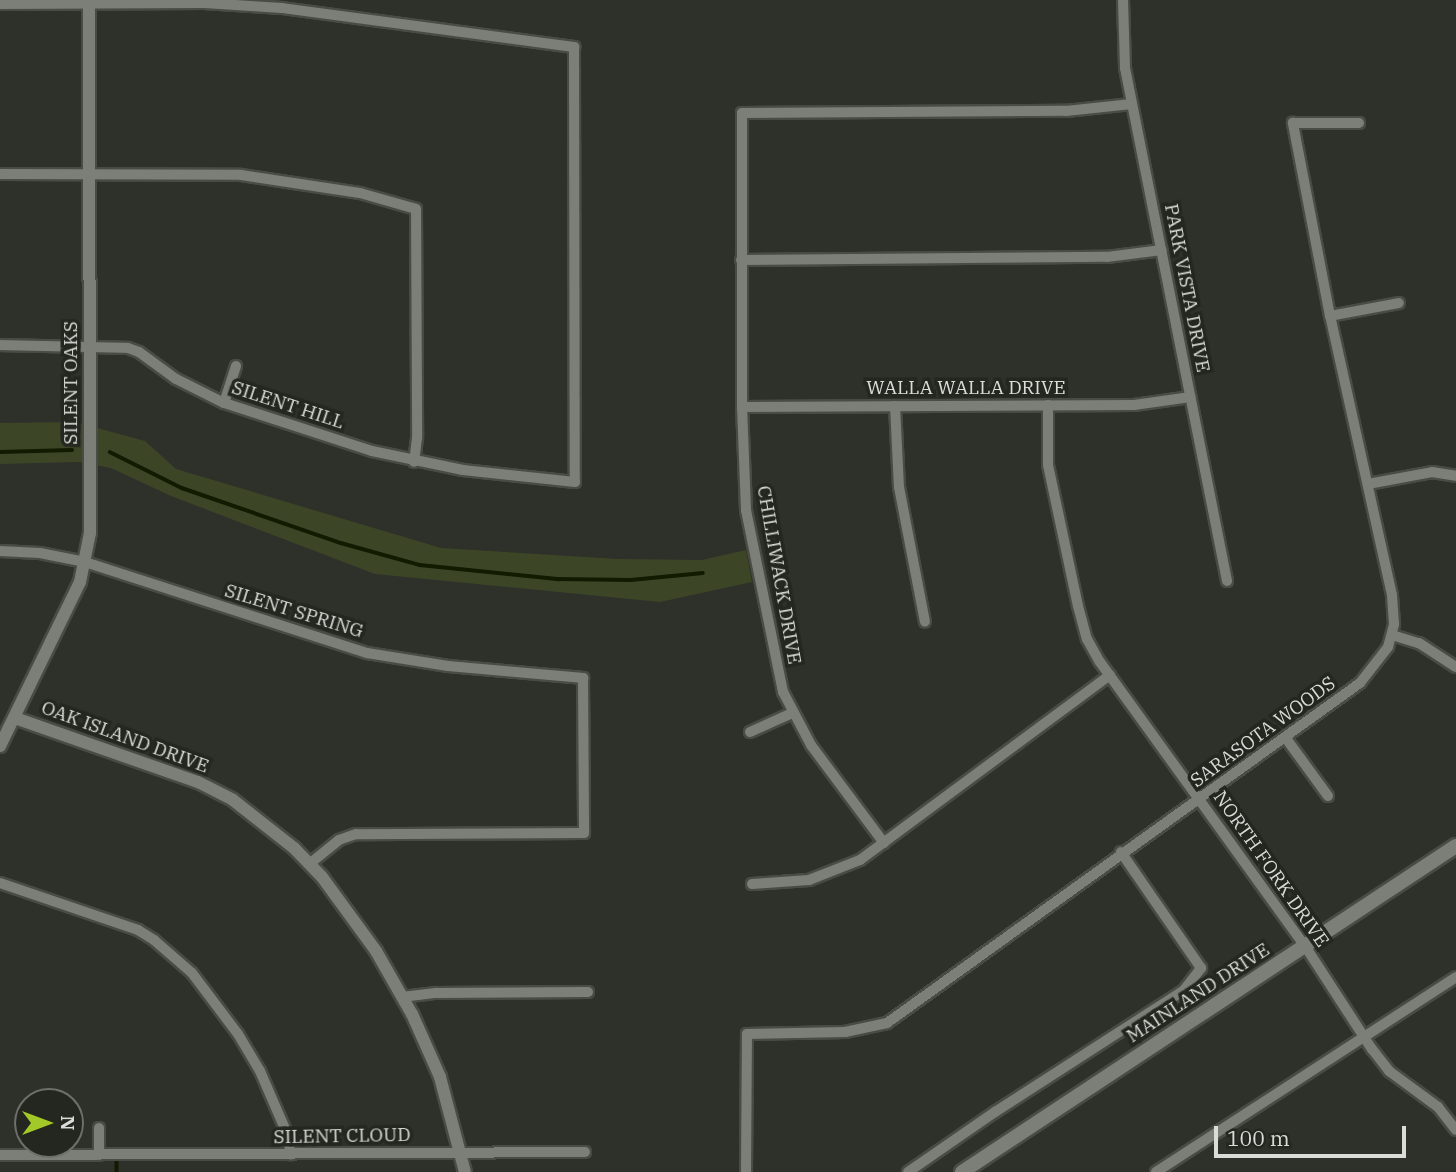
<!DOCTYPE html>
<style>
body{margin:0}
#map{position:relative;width:1456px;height:1172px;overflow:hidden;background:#2e302a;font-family:"IBM Plex Serif",serif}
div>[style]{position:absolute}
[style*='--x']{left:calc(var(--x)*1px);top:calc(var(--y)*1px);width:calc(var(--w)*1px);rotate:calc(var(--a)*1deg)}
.green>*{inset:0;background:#3c4627}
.stream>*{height:3.5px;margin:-1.75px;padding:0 1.75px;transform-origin:1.75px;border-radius:1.75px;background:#121a00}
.roads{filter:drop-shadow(2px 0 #494b45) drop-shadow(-2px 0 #494b45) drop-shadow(0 2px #494b45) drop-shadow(0 -2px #494b45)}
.minor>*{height:10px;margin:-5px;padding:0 5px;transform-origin:5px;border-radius:5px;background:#7c7f77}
.tertiary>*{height:12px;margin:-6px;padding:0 6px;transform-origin:6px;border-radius:6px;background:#7c7f77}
.secondary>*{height:14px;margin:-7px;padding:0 7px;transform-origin:7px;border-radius:7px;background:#7c7f77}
span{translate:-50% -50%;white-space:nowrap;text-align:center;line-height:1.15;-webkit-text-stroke:7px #242620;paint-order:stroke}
.street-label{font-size:19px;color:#dadcd7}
.north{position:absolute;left:14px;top:1088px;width:70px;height:70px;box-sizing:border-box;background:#242620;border:2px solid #6d6f69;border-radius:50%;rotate:90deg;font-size:19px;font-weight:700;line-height:28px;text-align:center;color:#dadcd7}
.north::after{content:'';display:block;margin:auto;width:24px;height:32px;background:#a2c927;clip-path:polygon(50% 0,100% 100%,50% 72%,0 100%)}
.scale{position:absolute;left:1214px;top:1126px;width:192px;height:32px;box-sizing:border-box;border:4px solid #dadcd7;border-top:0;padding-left:9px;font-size:21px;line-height:24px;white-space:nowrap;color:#dadcd7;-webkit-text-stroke:5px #242620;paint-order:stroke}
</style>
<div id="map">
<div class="green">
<div style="clip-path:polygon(75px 422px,145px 441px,176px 469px,441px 548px,618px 559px,702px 560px,746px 550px,752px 582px,660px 602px,375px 574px,171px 496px,111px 468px,78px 462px,0 464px,0 423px)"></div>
</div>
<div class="stream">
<div style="--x:0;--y:452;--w:72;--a:-1.6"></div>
<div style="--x:110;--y:452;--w:80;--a:26.6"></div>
<div style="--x:182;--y:488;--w:168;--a:19.1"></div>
<div style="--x:341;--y:543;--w:82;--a:15.6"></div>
<div style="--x:420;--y:565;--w:140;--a:5.8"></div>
<div style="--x:559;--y:579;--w:72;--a:0.8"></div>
<div style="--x:631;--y:580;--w:72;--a:-5.6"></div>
<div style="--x:117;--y:1162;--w:10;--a:90"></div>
</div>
<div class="roads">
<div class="minor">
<div style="--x:1123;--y:0;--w:68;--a:88.3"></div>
<div style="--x:1125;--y:68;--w:523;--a:78.75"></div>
<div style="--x:0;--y:4;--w:204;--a:-0.3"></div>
<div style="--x:204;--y:3;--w:78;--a:3.7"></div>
<div style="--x:282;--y:8;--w:295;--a:7.6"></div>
<div style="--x:574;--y:47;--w:435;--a:89.9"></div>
<div style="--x:575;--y:482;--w:113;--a:-173.9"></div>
<div style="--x:463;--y:470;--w:93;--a:-168.2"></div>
<div style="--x:372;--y:451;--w:156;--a:-162"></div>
<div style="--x:224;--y:403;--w:54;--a:-153.4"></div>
<div style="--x:176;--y:379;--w:46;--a:-143.9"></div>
<div style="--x:139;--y:352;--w:12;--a:-160"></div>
<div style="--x:128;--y:348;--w:128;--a:-178.7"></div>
<div style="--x:0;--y:174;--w:241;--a:0.2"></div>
<div style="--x:241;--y:175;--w:120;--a:8.6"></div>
<div style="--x:360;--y:193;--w:58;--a:15.9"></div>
<div style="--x:416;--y:209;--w:229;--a:89.7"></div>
<div style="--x:417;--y:438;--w:24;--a:97"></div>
<div style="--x:741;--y:260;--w:366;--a:-0.5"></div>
<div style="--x:1107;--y:257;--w:55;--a:-7.3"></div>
<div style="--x:1330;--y:316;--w:70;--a:-10.7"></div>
<div style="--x:224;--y:403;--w:39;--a:-72"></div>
<div style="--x:1048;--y:405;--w:60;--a:90"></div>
<div style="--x:1048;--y:465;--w:144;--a:78"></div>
<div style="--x:1078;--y:606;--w:34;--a:75"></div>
<div style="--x:1087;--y:639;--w:26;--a:61"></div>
<div style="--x:1100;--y:662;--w:350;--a:54.2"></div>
<div style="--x:1305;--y:946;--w:123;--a:57"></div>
<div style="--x:1372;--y:1049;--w:28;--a:52"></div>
<div style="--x:1389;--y:1071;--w:61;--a:36.3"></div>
<div style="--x:1438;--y:1107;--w:29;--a:52"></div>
<div style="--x:895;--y:406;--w:81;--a:87.2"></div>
<div style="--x:899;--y:487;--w:137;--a:79.1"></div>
<div style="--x:742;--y:407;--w:392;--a:-0.3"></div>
<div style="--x:1134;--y:405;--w:57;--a:-8.1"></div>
<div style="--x:1368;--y:484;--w:65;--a:-10.6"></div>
<div style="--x:1432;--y:472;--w:24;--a:9"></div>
<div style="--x:0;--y:551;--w:40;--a:2.9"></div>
<div style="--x:40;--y:553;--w:46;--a:11.3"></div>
<div style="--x:85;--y:562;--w:296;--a:17.9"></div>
<div style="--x:367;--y:653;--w:82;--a:9.1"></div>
<div style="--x:448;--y:666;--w:136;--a:5.1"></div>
<div style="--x:583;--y:678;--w:155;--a:89.6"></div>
<div style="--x:584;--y:833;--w:228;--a:179.7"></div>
<div style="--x:356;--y:834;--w:18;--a:161"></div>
<div style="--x:339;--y:840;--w:38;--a:141"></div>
<div style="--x:1392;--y:635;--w:28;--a:17"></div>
<div style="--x:1419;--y:643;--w:44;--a:33"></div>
<div style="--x:750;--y:732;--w:46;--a:-24.3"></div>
<div style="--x:1285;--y:737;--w:73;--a:53.9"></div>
<div style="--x:884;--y:843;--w:122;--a:-126.7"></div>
<div style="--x:811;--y:745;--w:60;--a:-117.8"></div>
<div style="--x:783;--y:692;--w:186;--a:-101.5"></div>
<div style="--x:746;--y:510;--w:103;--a:-92.2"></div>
<div style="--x:742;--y:407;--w:294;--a:-90"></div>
<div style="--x:742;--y:113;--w:324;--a:-0.4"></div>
<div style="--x:1066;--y:111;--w:66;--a:-6.1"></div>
<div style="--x:0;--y:883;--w:146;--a:18.8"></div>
<div style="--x:138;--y:930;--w:19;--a:32"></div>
<div style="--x:154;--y:940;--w:50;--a:41"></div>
<div style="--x:192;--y:973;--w:76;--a:53"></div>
<div style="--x:238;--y:1034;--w:43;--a:59.3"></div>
<div style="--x:260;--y:1071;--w:65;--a:66.6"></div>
<div style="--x:286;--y:1131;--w:24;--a:78"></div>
<div style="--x:752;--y:884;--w:57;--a:-4"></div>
<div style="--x:809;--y:880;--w:55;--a:-21.4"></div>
<div style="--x:860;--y:860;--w:311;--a:-36.5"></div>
<div style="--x:402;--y:997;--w:34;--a:-7"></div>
<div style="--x:436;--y:993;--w:152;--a:-0.4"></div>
<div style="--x:99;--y:1128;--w:27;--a:90"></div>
<div style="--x:0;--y:1155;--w:585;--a:-0.29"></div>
<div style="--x:746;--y:1172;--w:138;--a:-89.6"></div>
<div style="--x:747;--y:1034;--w:98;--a:-1.2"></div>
<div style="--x:845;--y:1032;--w:43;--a:-12.1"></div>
<div style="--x:887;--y:1023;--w:583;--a:-35.71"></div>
<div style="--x:1360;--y:683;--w:46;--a:-52.1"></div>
<div style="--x:1388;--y:647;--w:24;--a:-75"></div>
<div style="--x:1394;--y:624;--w:29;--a:-94"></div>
<div style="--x:1392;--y:595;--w:286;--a:-102.5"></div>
<div style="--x:1330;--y:316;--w:197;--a:-100.9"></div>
<div style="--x:1293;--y:123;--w:66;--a:0"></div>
<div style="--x:908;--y:1172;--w:106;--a:-34.6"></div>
<div style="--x:995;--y:1112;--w:225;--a:-32.8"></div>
<div style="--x:1184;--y:990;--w:28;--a:-52"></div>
<div style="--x:1201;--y:968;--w:141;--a:-124.6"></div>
<div style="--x:1156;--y:1172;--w:358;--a:-33"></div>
</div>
<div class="tertiary">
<div style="--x:15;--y:718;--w:194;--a:19.3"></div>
<div style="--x:198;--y:782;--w:39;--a:27"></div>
<div style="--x:233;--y:800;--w:78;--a:38.2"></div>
<div style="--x:294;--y:848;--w:40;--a:46"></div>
<div style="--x:322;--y:877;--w:92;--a:53.9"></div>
<div style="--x:376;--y:951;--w:73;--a:60.3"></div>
<div style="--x:412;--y:1014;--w:69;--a:66"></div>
<div style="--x:440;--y:1077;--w:98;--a:75.3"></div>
<div style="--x:0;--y:746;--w:182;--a:-64"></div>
<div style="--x:80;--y:582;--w:50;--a:-78.5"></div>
<div style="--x:90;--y:533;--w:533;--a:-90.11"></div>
</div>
<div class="secondary">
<div style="--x:962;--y:1172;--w:592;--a:-33.42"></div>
</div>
</div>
<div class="street-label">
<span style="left:1187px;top:288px;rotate:79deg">PARK VISTA DRIVE</span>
<span style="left:71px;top:383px;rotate:-90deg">SILENT OAKS</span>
<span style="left:966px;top:388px">WALLA WALLA DRIVE</span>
<span style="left:288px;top:405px;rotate:18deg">SILENT HILL</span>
<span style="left:779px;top:575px;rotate:80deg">CHILLIWACK DRIVE</span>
<span style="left:294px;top:611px;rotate:17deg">SILENT SPRING</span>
<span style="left:1263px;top:732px;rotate:-36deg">SARASOTA WOODS</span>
<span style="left:125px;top:737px;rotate:20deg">OAK ISLAND DRIVE</span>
<span style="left:1271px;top:869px;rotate:55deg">NORTH FORK DRIVE</span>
<span style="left:1198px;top:993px;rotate:-33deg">MAINLAND DRIVE</span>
<span style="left:342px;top:1136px;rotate:-1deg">SILENT CLOUD</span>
</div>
<div class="north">N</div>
<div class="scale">100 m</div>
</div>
